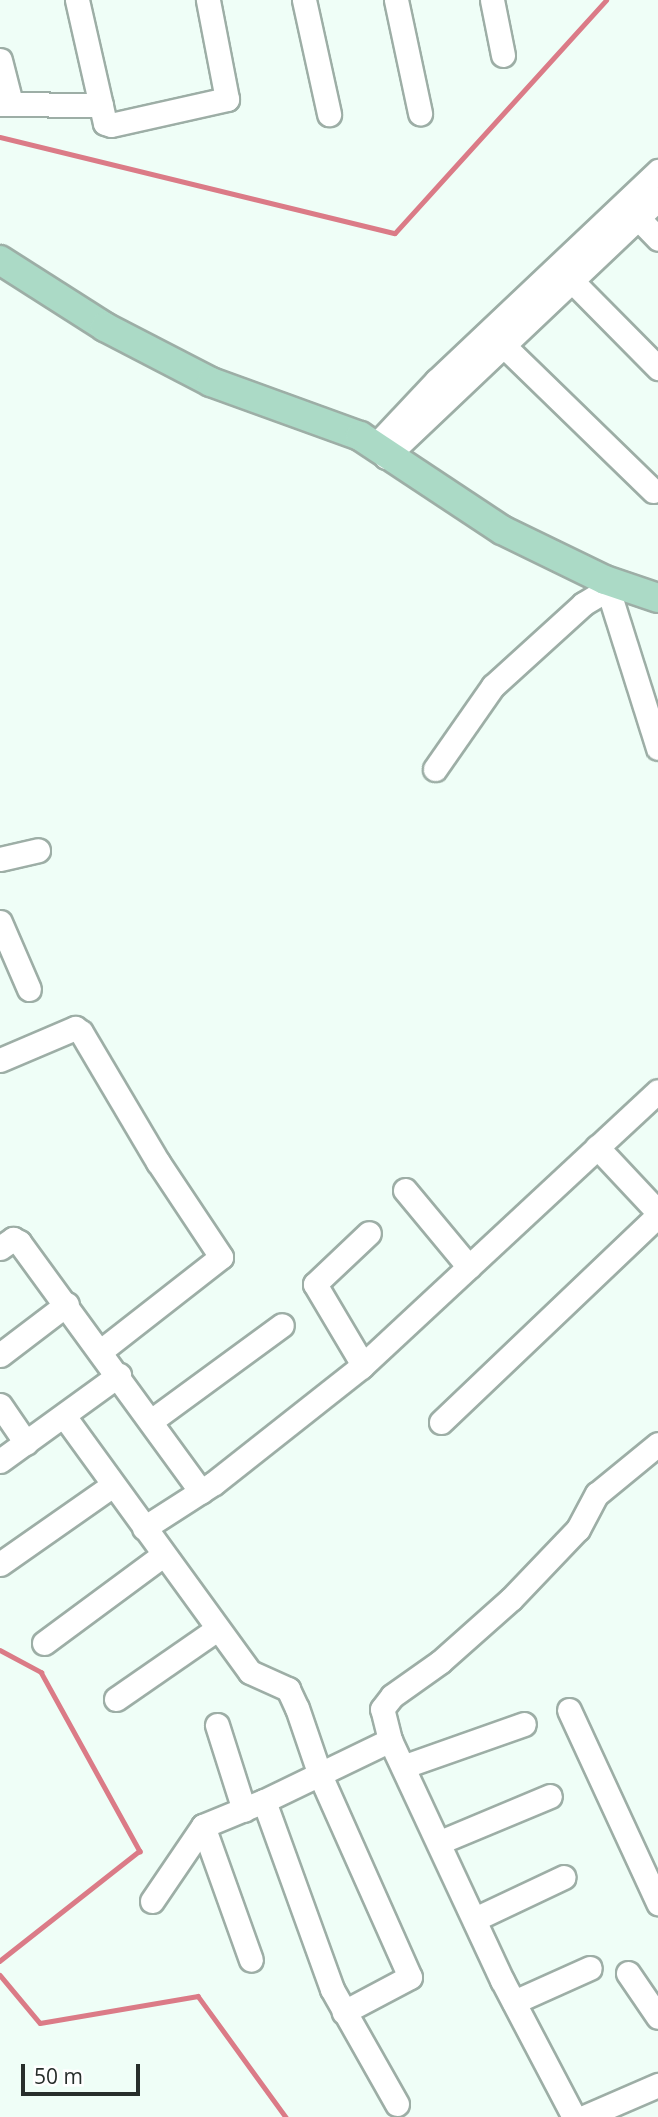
<!DOCTYPE html>
<style>
body{margin:0}
#map{position:relative;width:658px;height:2117px;overflow:hidden;background:#effef7;font-family:"Open Sans",sans-serif}
div>[style]{position:absolute}
[style*='--x']{left:calc(var(--x)*1px);top:calc(var(--y)*1px);width:calc(var(--w)*1px);rotate:calc(var(--a)*1deg)}
.stream>*{height:4.5px;margin:-2.25px;padding:0 2.25px;transform-origin:2.25px;border-radius:2.25px;background:#db7b87}
.roads{filter:drop-shadow(2px 0 #9daea6) drop-shadow(-2px 0 #9daea6) drop-shadow(0 2px #9daea6) drop-shadow(0 -2px #9daea6)}
.minor>*{height:23px;margin:-11.5px;padding:0 11.5px;transform-origin:11.5px;border-radius:11.5px;background:#fff}
.major>*{height:28px;margin:-14px;padding:0 14px;transform-origin:14px;border-radius:14px;background:#abdac6}
span{translate:-50% -50%;white-space:nowrap;text-align:center;line-height:1.15;-webkit-text-stroke:7px #fff;paint-order:stroke}
.scale{position:absolute;left:21px;top:2064px;width:119px;height:32px;box-sizing:border-box;border:4px solid #272e2b;border-top:0;padding-left:9px;font-size:21px;line-height:24px;white-space:nowrap;color:#272e2b;-webkit-text-stroke:5px #fff;paint-order:stroke}
</style>
<div id="map">
<div class="stream">
<div style="--x:0;--y:137;--w:406;--a:13.7"></div>
<div style="--x:395;--y:233;--w:314;--a:-47.8"></div>
<div style="--x:0;--y:1650;--w:47;--a:28.2"></div>
<div style="--x:41;--y:1672;--w:205;--a:61.1"></div>
<div style="--x:140;--y:1851;--w:178;--a:141.8"></div>
<div style="--x:0;--y:1975;--w:62;--a:50.2"></div>
<div style="--x:40;--y:2023;--w:160;--a:-9.7"></div>
<div style="--x:198;--y:1996;--w:150;--a:54"></div>
</div>
<div class="roads">
<div class="minor">
<div style="--x:77;--y:0;--w:126;--a:77.2"></div>
<div style="--x:105;--y:123;--w:6;--a:18"></div>
<div style="--x:111;--y:125;--w:119;--a:-12.6"></div>
<div style="--x:227;--y:99;--w:101;--a:-100.9"></div>
<div style="--x:304;--y:0;--w:117;--a:77.6"></div>
<div style="--x:396;--y:0;--w:116;--a:78"></div>
<div style="--x:492;--y:0;--w:56;--a:78.7"></div>
<div style="--x:0;--y:60;--w:44;--a:75.7"></div>
<div style="--x:0;--y:104;--w:101;--a:0.6"></div>
<div style="--x:638;--y:218;--w:29;--a:46"></div>
<div style="--x:571;--y:280;--w:124;--a:45.3"></div>
<div style="--x:502;--y:344;--w:211;--a:44.2"></div>
<div style="--x:374;--y:447;--w:91;--a:-46.8"></div>
<div style="--x:436;--y:381;--w:306;--a:-43.4"></div>
<div style="--x:386;--y:457;--w:375;--a:-43.5"></div>
<div style="--x:605;--y:580;--w:176;--a:72.5"></div>
<div style="--x:435;--y:769;--w:101;--a:-55.1"></div>
<div style="--x:493;--y:686;--w:122;--a:-42.3"></div>
<div style="--x:583;--y:604;--w:29;--a:-31"></div>
<div style="--x:0;--y:859;--w:39;--a:-13"></div>
<div style="--x:0;--y:922;--w:73;--a:66.6"></div>
<div style="--x:0;--y:1060;--w:82;--a:-23.1"></div>
<div style="--x:75;--y:1028;--w:7;--a:34"></div>
<div style="--x:81;--y:1032;--w:151;--a:59.4"></div>
<div style="--x:158;--y:1162;--w:114;--a:56.4"></div>
<div style="--x:221;--y:1257;--w:151;--a:142"></div>
<div style="--x:597;--y:1147;--w:89;--a:46.8"></div>
<div style="--x:405;--y:1190;--w:100;--a:50.3"></div>
<div style="--x:0;--y:1248;--w:16;--a:-35"></div>
<div style="--x:13;--y:1239;--w:7;--a:27"></div>
<div style="--x:19;--y:1242;--w:309;--a:53.9"></div>
<div style="--x:0;--y:1355;--w:84;--a:-37.3"></div>
<div style="--x:363;--y:1365;--w:94;--a:-120.7"></div>
<div style="--x:315;--y:1284;--w:74;--a:-43.4"></div>
<div style="--x:0;--y:1405;--w:46;--a:55.6"></div>
<div style="--x:64;--y:1416;--w:316;--a:54"></div>
<div style="--x:250;--y:1672;--w:42;--a:24.1"></div>
<div style="--x:288;--y:1689;--w:21;--a:65"></div>
<div style="--x:297;--y:1708;--w:71;--a:71.1"></div>
<div style="--x:320;--y:1775;--w:221;--a:66"></div>
<div style="--x:410;--y:1977;--w:75;--a:152.1"></div>
<div style="--x:151;--y:1421;--w:162;--a:-36.2"></div>
<div style="--x:441;--y:1422;--w:300;--a:-43.6"></div>
<div style="--x:0;--y:1461;--w:147;--a:-35.9"></div>
<div style="--x:144;--y:1528;--w:83;--a:-32.7"></div>
<div style="--x:214;--y:1483;--w:187;--a:-38.3"></div>
<div style="--x:361;--y:1367;--w:405;--a:-42.9"></div>
<div style="--x:0;--y:1564;--w:138;--a:-35"></div>
<div style="--x:44;--y:1643;--w:148;--a:-36.5"></div>
<div style="--x:116;--y:1699;--w:123;--a:-34.7"></div>
<div style="--x:569;--y:1710;--w:213;--a:65.2"></div>
<div style="--x:217;--y:1725;--w:89;--a:72.4"></div>
<div style="--x:390;--y:1740;--w:32;--a:-104"></div>
<div style="--x:382;--y:1709;--w:16;--a:-52"></div>
<div style="--x:392;--y:1696;--w:59;--a:-35.3"></div>
<div style="--x:440;--y:1662;--w:95;--a:-41.6"></div>
<div style="--x:511;--y:1599;--w:97;--a:-46.3"></div>
<div style="--x:578;--y:1529;--w:40;--a:-62"></div>
<div style="--x:597;--y:1494;--w:79;--a:-39.3"></div>
<div style="--x:405;--y:1766;--w:126;--a:-19.4"></div>
<div style="--x:203;--y:1826;--w:142;--a:70.3"></div>
<div style="--x:440;--y:1842;--w:119;--a:-22.7"></div>
<div style="--x:152;--y:1901;--w:91;--a:-55.8"></div>
<div style="--x:203;--y:1826;--w:66;--a:-22.3"></div>
<div style="--x:475;--y:1919;--w:98;--a:-25.3"></div>
<div style="--x:628;--y:1973;--w:53;--a:55.7"></div>
<div style="--x:514;--y:2002;--w:83;--a:-24.1"></div>
<div style="--x:397;--y:2104;--w:132;--a:-119.5"></div>
<div style="--x:332;--y:1989;--w:200;--a:-109.9"></div>
<div style="--x:264;--y:1801;--w:140;--a:-25.8"></div>
<div style="--x:390;--y:1740;--w:265;--a:65"></div>
<div style="--x:502;--y:1980;--w:155;--a:62.3"></div>
<div style="--x:584;--y:2117;--w:81;--a:-23.4"></div>
</div>
<div class="major">
<div style="--x:0;--y:260;--w:125;--a:32.5"></div>
<div style="--x:105;--y:327;--w:119;--a:27.4"></div>
<div style="--x:211;--y:382;--w:158;--a:19.9"></div>
<div style="--x:360;--y:436;--w:170;--a:33.5"></div>
<div style="--x:502;--y:530;--w:114;--a:25.9"></div>
<div style="--x:605;--y:580;--w:56;--a:18.8"></div>
</div>
</div>
<div class="scale">50 m</div>
</div>
